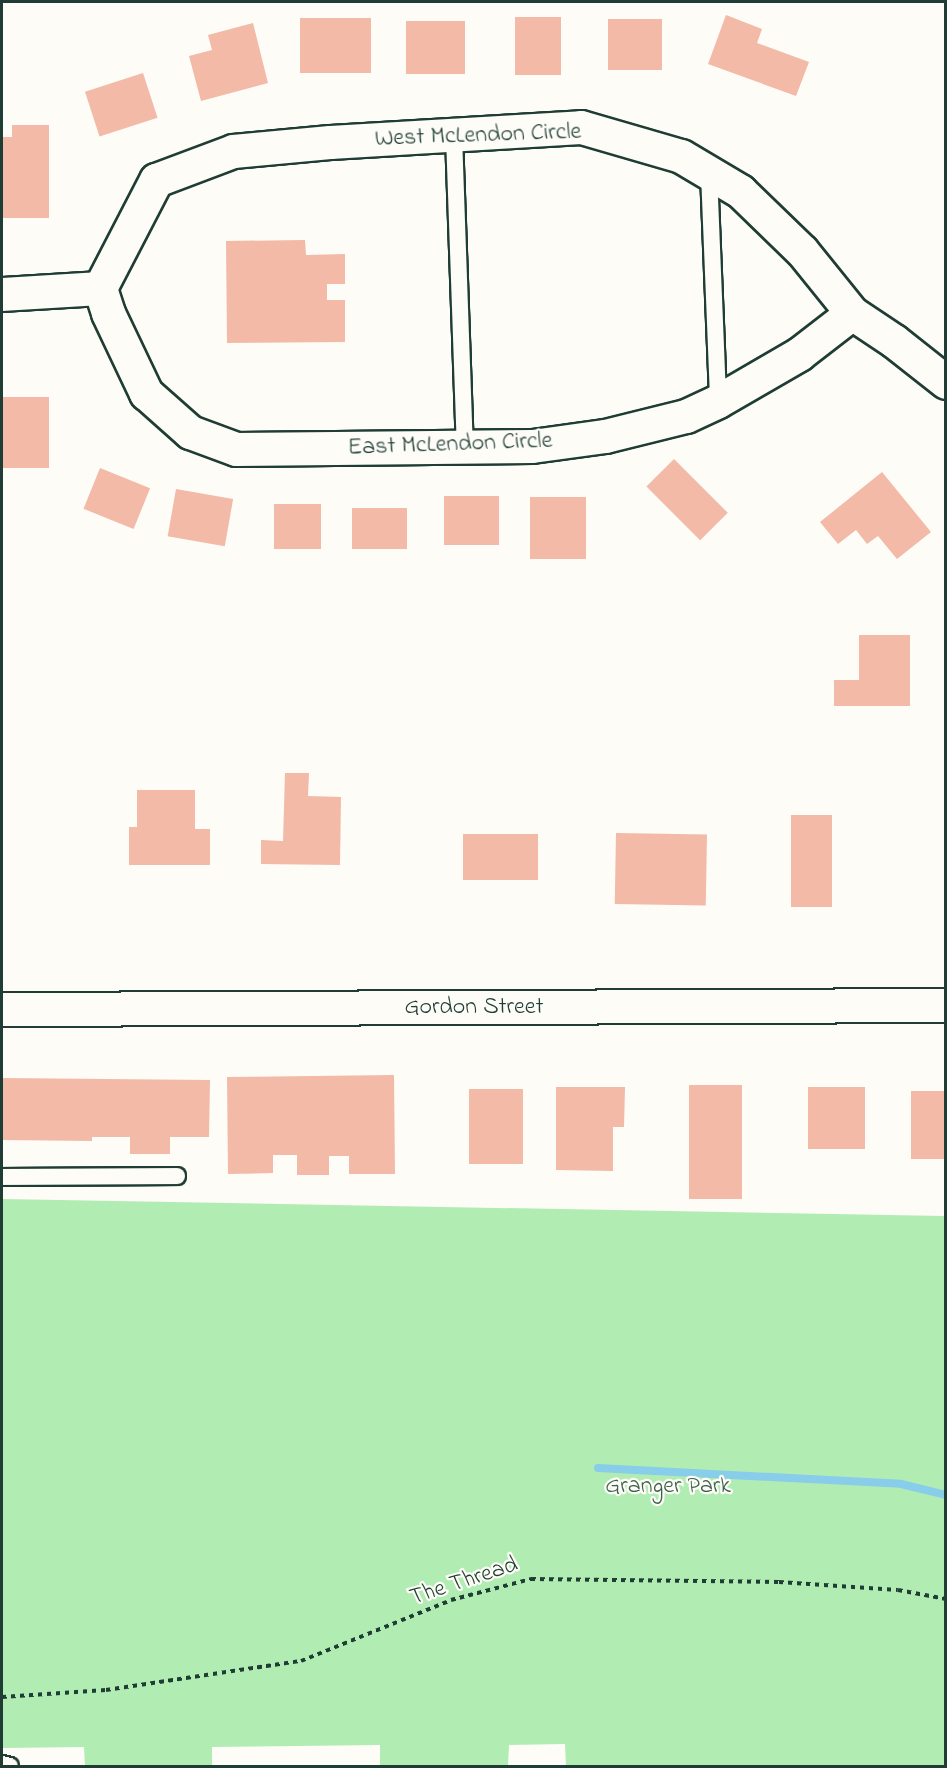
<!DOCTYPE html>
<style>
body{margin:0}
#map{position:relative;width:947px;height:1768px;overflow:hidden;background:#fdfcf7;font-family:"Indie Flower",sans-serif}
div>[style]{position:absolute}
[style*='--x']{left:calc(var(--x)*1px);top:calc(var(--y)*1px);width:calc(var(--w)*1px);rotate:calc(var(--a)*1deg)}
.green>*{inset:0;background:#b1edb3}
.stream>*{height:8px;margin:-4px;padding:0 4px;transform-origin:4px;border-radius:4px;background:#88cde9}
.building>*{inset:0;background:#f2baa7;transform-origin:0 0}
.path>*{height:4px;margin-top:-2px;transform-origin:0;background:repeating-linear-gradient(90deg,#1f3d34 0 4.5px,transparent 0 9px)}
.roads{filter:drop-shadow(2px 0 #1f3d34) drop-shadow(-2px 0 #1f3d34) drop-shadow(0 2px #1f3d34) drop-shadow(0 -2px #1f3d34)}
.service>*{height:16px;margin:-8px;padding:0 8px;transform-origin:8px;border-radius:8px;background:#fdfcf7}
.minor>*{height:33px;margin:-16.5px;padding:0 16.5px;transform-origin:16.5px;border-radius:16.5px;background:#fdfcf7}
span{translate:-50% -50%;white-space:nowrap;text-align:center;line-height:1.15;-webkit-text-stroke:4.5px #fdfcf7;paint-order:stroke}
.street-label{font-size:24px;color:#1f3d34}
.park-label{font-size:24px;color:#3c604d}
.frame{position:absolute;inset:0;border:3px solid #1f3d34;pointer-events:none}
</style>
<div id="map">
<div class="green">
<div style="clip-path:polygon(2px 1199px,945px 1216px,945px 1766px,566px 1766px,565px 1744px,509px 1745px,508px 1766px,380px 1766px,380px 1745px,212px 1747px,212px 1766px,85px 1766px,84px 1747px,2px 1748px)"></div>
</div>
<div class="stream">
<div style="--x:598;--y:1468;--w:303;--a:3"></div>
<div style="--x:901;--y:1484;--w:46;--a:13.7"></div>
</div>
<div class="building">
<div style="clip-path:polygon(726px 15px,762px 29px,757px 43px,809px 62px,796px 96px,708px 64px)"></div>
<div style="left:515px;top:17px;width:46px;height:58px"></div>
<div style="left:300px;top:18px;width:71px;height:55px"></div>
<div style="left:608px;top:19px;width:54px;height:51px"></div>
<div style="left:406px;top:21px;width:59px;height:53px"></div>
<div style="clip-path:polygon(253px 23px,268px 83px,201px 101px,189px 56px,212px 50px,208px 35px)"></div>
<div style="left:143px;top:73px;width:47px;height:61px;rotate:72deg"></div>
<div style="clip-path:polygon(12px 125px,49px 125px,49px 218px,2px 218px,2px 137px,12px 137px)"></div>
<div style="clip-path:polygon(305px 240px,306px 255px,345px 254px,345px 284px,327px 284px,327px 300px,345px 300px,345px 342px,227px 343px,226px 241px)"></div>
<div style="left:2px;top:397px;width:47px;height:71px"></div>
<div style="left:674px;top:459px;width:76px;height:39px;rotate:45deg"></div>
<div style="left:100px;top:468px;width:54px;height:44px;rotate:22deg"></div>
<div style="clip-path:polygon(882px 472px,931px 532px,897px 559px,878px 536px,867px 544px,856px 530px,838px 544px,820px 522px)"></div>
<div style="left:176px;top:489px;width:58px;height:48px;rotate:10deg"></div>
<div style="left:444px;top:496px;width:55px;height:49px"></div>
<div style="left:530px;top:497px;width:56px;height:62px"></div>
<div style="left:274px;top:504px;width:47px;height:45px"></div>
<div style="left:352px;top:508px;width:55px;height:41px"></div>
<div style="clip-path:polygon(859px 635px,910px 635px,910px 706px,834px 706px,834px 680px,859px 680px)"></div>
<div style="clip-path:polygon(285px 773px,309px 773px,308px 796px,341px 797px,340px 865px,261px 864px,261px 840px,283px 841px)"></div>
<div style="clip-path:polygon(137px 790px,195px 790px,195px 829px,210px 829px,210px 865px,129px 865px,129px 827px,137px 827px)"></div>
<div style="left:791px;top:815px;width:41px;height:92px"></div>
<div style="left:616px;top:833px;width:91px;height:71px;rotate:1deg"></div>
<div style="left:463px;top:834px;width:75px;height:46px"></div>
<div style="clip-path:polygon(394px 1075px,395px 1174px,349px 1174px,349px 1156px,329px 1156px,329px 1175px,297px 1175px,297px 1155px,273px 1155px,273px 1173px,228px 1174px,227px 1077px)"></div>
<div style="clip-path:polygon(2px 1078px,210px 1080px,209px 1137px,170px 1137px,170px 1154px,130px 1154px,130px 1137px,92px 1137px,92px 1141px,2px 1140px)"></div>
<div style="left:689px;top:1085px;width:53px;height:114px"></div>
<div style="clip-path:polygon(556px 1087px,625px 1087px,624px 1127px,613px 1127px,613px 1171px,556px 1170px)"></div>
<div style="left:808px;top:1087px;width:57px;height:62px"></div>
<div style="left:469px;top:1089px;width:54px;height:75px"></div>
<div style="left:911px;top:1091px;width:35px;height:68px"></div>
</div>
<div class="path">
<div style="--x:2;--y:1697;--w:104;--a:-3.9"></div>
<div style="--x:106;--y:1690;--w:197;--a:-8.5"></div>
<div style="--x:301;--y:1661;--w:162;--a:-22.1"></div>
<div style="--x:451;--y:1600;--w:83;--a:-14.7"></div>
<div style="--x:531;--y:1579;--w:248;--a:0.7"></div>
<div style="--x:779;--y:1582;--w:119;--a:3.8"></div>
<div style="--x:898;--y:1590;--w:49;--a:10.6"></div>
</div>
<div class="roads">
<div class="service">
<div style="--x:454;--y:136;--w:309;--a:88"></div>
<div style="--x:709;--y:173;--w:228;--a:87.7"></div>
<div style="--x:2;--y:1177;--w:175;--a:-0.3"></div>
<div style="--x:2;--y:1764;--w:8;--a:14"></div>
</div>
<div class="minor">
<div style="--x:100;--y:288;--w:122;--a:-62.6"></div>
<div style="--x:156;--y:180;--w:82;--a:-20.6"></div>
<div style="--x:233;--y:151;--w:97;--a:-5.3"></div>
<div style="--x:330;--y:142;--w:251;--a:-3.4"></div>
<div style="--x:581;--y:127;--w:104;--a:16.2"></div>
<div style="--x:681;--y:156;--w:69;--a:30.7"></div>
<div style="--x:740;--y:191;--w:86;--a:44.1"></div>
<div style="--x:802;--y:251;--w:80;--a:51.1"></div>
<div style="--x:852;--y:313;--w:50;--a:33.7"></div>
<div style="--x:894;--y:341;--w:66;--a:38.3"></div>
<div style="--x:100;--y:288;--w:26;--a:72"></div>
<div style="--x:108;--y:313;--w:89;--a:64.6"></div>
<div style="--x:146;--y:393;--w:59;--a:41.6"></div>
<div style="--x:190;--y:432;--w:49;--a:20.3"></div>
<div style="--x:236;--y:449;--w:296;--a:-0.6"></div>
<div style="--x:532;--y:446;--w:74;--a:-7.8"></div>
<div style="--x:605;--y:436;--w:83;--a:-13.9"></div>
<div style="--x:686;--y:416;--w:35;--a:-25"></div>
<div style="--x:718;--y:401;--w:94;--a:-30.1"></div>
<div style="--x:799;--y:354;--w:67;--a:-37.7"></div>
<div style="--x:2;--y:294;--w:98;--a:-3.5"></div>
<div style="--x:2;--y:1009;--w:944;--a:-0.24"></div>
</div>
</div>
<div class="street-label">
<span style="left:478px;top:136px;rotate:-2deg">West McLendon Circle</span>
<span style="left:450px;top:445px;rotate:-2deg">East McLendon Circle</span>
<span style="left:474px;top:1008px">Gordon Street</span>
<span style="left:464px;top:1582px;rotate:-18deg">The Thread</span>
</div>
<div class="park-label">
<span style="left:668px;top:1487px">Granger Park</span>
</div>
<div class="frame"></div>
</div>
